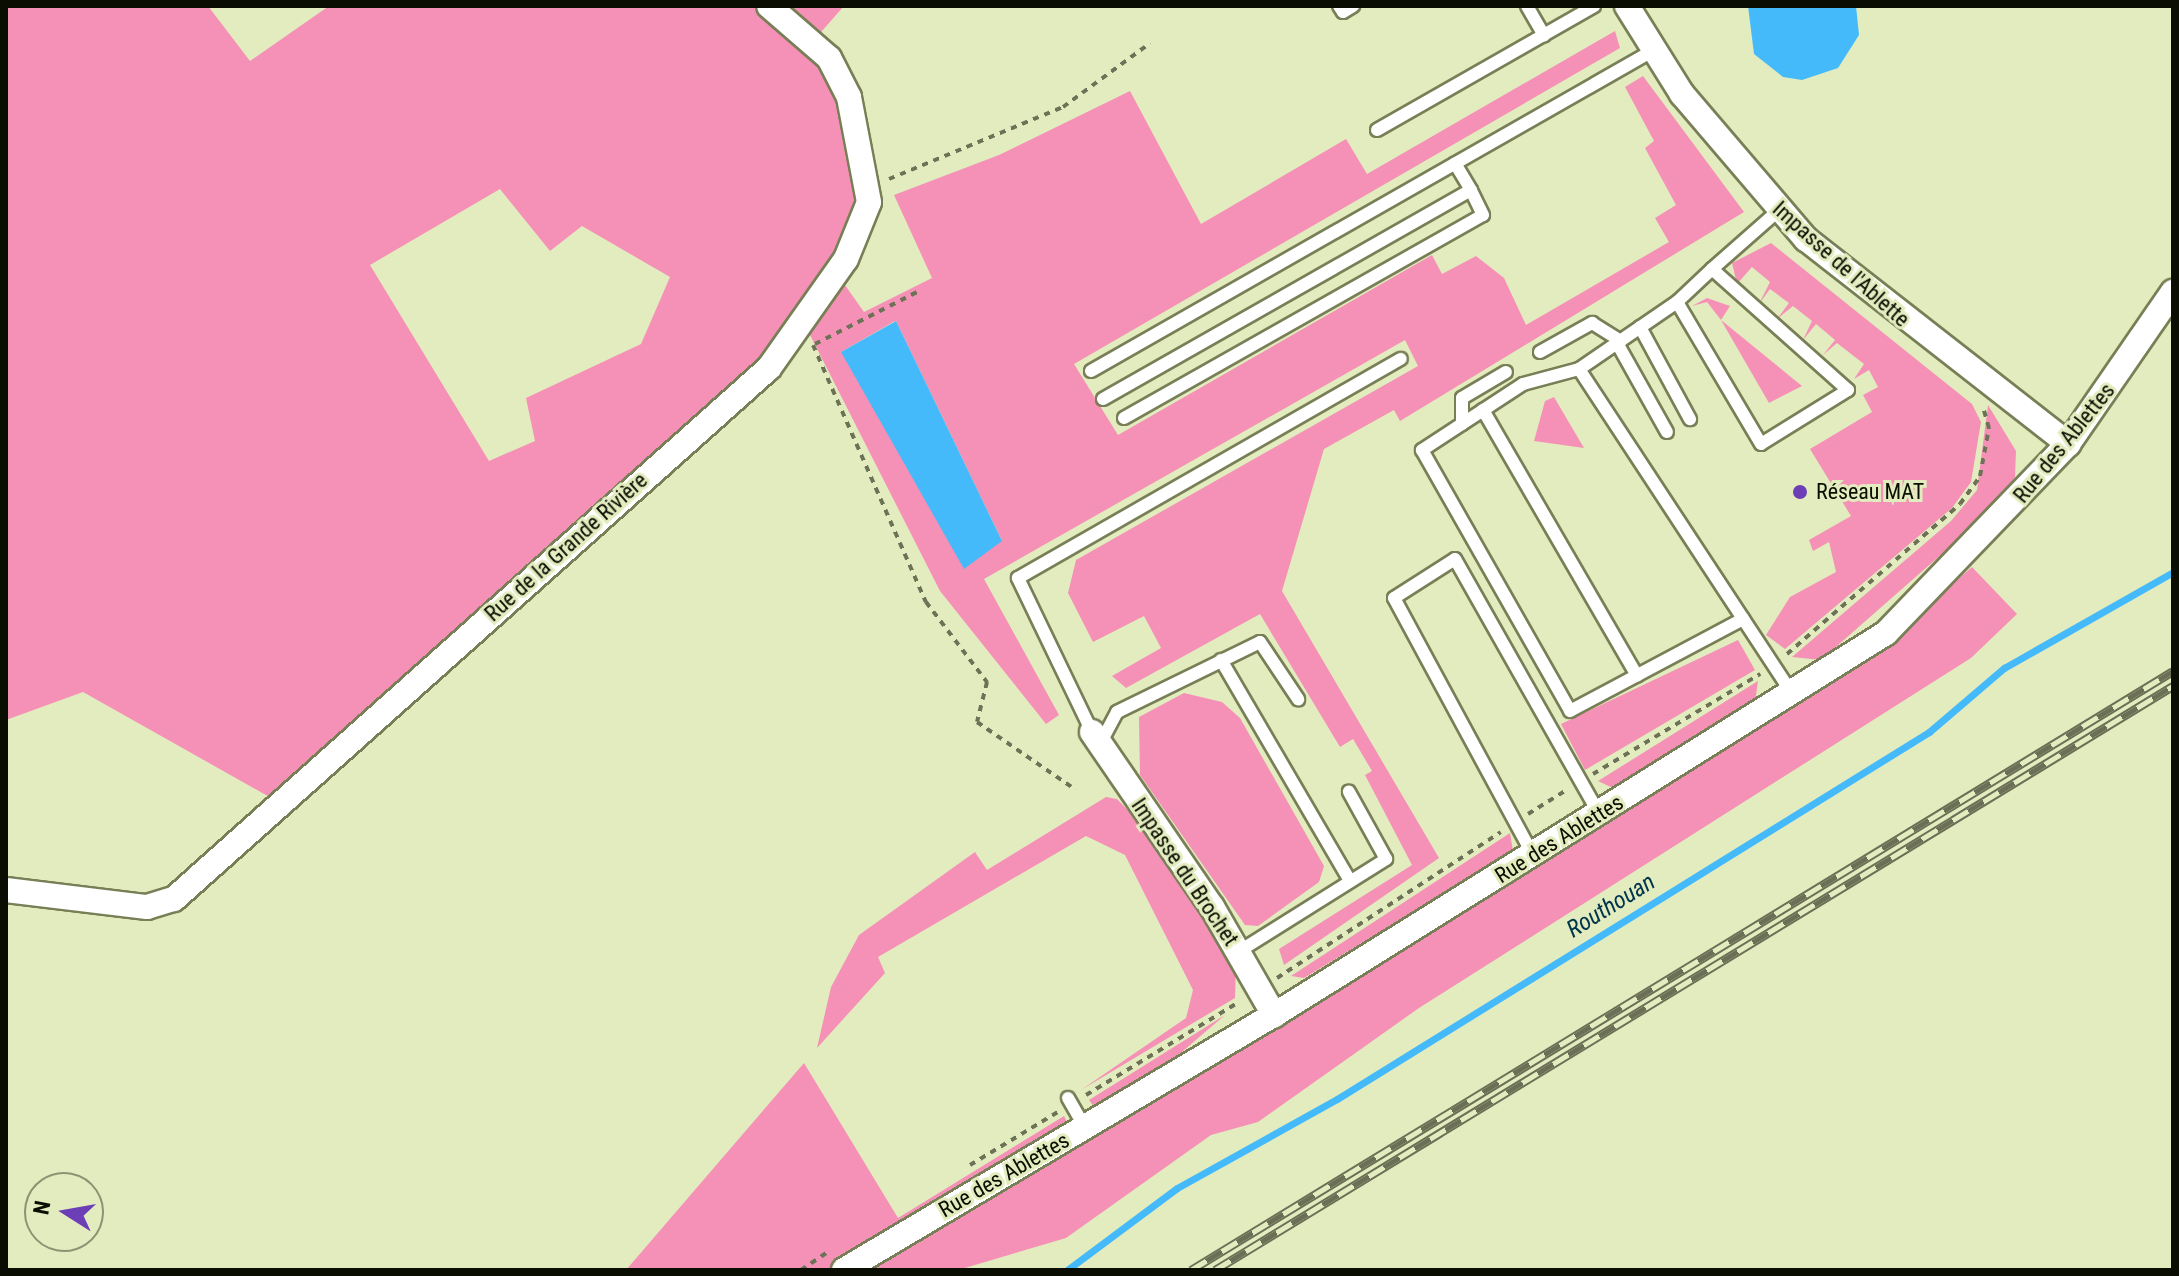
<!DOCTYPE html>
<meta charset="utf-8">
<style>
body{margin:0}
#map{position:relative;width:2179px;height:1276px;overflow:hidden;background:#e3ecbf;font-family:"Roboto Condensed",sans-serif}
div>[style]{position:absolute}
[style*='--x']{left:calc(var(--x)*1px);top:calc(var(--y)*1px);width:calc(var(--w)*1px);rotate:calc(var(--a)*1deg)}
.green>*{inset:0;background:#f591b6}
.water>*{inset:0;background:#45bafa}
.stream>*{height:7px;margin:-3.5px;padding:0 3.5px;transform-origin:3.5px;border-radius:3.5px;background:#45bafa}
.path>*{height:4px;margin-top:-2px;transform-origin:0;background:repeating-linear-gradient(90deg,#6d7257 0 6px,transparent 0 12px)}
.roads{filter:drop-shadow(2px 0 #787f56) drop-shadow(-2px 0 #787f56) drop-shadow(0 2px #787f56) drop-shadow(0 -2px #787f56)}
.service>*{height:12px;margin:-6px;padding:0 6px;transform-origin:6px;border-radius:6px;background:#fff}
.minor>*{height:24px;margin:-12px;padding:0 12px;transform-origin:12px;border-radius:12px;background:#fff}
.rail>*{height:9px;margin-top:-4.5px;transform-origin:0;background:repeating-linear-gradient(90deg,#e3ecbf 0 18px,#6a6f55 0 36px);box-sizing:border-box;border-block:2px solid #6a6f55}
.dots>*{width:22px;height:22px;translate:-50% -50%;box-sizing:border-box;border:4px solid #e3ecbf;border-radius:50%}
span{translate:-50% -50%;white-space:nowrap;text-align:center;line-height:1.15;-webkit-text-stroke:6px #e3ecbf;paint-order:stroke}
.street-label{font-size:22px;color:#0a0d01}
.poi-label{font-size:22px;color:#0a0d01}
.left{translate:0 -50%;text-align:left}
.water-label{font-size:24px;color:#00344d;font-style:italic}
.frame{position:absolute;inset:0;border:8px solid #0a0d01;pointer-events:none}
.north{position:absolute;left:24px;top:1172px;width:80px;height:80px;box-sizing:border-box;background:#e3ecbf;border:2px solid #8c9373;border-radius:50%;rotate:281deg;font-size:22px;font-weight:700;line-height:32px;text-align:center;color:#0a0d01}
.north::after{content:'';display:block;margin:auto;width:28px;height:36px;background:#6d3fb7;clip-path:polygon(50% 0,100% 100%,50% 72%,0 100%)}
</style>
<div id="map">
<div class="green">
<div style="clip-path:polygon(evenodd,6px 6px,208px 6px,250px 61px,329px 6px,844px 6px,807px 48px,836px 95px,857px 178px,851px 222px,828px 261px,864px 312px,932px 278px,894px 195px,999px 155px,1130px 91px,1201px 224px,1346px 139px,1367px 174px,1615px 31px,1620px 48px,1074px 364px,1118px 435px,1432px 255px,1442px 274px,1476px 256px,1504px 278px,1526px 325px,1669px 242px,1655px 218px,1676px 205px,1645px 148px,1654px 141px,1625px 87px,1643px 76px,1744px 212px,1400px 421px,1394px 410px,1324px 449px,1282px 591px,1439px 858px,1284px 965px,1279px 949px,1412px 865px,1365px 775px,1372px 771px,1353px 739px,1340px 747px,1260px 614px,1126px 688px,1112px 676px,1161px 648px,1144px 616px,1093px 642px,1068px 593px,1076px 560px,1418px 366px,1405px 340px,984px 579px,1059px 715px,1046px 724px,940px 591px,809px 333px,615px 522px,385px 725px,367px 709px,273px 799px,83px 692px,6px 720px,6px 6px,500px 189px,550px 251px,582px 226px,670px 277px,641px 344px,526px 398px,535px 441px,489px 461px,370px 265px,500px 189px,6px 6px,895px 321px,896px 321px,1002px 541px,841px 352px,895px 321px)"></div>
<div style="clip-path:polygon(1771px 243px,1972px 404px,1981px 422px,1971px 482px,1952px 508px,1785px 649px,1766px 635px,1790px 597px,1836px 572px,1829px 542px,1813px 551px,1809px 540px,1851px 516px,1810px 449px,1872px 412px,1863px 395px,1878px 387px,1869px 370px,1854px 379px,1864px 364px,1837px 343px,1823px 355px,1835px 340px,1816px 324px,1803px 340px,1812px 321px,1793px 306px,1777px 319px,1789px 303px,1770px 289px,1759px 304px,1770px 282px,1752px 267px,1737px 284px,1732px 263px)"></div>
<div style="clip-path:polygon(1707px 298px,1730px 306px,1721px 320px,1802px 386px,1769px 403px,1721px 320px,1707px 302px,1692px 306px)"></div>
<div style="clip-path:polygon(1554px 397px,1584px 448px,1534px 441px,1545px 401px)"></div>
<div style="clip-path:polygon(1988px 405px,2016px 451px,2015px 477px,2000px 503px,1821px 660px,1792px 657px,1951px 521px,1977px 490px)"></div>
<div style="clip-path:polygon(1972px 567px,2017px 614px,1971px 658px,1419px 1008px,1258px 1122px,1211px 1135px,1066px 1238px,958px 1270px,626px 1270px,804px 1063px,898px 1218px,1064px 1116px,1067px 1122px,950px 1193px,1338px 989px,1861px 663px)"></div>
<div style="clip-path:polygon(1738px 640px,1755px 670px,1585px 770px,1561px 724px)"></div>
<div style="clip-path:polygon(1758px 681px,1755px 702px,1615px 789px,1598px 781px)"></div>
<div style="clip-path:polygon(1184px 693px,1222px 702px,1240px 718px,1324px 866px,1319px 882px,1258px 926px,1245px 925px,1140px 775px,1139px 717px)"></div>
<div style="clip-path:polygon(1106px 797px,1117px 799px,1161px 844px,1236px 964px,1235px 998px,1081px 1090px,1186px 1018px,1193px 990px,1125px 855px,1086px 836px,878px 957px,885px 973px,817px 1048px,831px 987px,859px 935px,975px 852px,987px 870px)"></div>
<div style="clip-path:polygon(1510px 833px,1513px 851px,1304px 978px,1291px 976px)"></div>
<div style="clip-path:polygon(1225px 1015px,1169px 1063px,1094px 1107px,1089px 1100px)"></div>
</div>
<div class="water">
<div style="clip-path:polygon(1748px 6px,1856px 6px,1859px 35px,1838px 68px,1802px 80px,1783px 77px,1754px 54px)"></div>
<div style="clip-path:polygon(896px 321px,1002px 541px,964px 569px,841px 352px)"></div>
</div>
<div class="stream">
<div style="--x:1067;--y:1270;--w:137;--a:-36.7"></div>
<div style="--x:1177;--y:1188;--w:183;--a:-29.1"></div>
<div style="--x:1337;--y:1099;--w:697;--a:-31.8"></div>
<div style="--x:1929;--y:732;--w:99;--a:-40.5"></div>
<div style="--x:2004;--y:668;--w:194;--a:-29.6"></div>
</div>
<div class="path">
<div style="--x:889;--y:179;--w:188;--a:-22.5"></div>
<div style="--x:1063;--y:107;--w:108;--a:-36.3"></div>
<div style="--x:815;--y:344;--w:117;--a:-27"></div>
<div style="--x:813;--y:345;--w:281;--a:66.3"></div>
<div style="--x:926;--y:602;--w:101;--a:52.7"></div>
<div style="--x:987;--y:682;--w:41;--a:104"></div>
<div style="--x:977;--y:722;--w:120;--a:34.5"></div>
<div style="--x:1787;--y:654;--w:229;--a:-40.9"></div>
<div style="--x:1960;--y:504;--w:34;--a:-54"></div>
<div style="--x:1980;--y:476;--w:49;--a:-79.4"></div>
<div style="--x:1989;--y:428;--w:22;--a:-106"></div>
<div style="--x:1593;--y:774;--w:195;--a:-30.9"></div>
<div style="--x:1528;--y:814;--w:47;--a:-32"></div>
<div style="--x:1277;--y:978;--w:267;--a:-33.1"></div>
<div style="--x:1086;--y:1095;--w:179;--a:-31.3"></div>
<div style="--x:970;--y:1165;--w:103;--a:-31.1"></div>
<div style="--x:801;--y:1270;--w:34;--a:-34"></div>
</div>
<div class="roads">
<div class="service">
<div style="--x:1339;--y:6;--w:7;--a:56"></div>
<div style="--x:1343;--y:12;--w:12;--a:-31"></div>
<div style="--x:1527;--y:6;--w:34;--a:60"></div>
<div style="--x:1377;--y:130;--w:250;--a:-29.7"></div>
<div style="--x:1712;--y:269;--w:182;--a:41.7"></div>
<div style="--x:1848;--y:390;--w:102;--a:148.2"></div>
<div style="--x:1761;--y:444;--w:165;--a:-120.6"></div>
<div style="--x:1677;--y:302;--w:48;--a:-43.3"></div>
<div style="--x:1712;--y:269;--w:89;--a:-41.4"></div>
<div style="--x:1677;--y:302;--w:119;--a:145.6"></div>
<div style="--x:1579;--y:369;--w:390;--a:56.7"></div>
<div style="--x:1640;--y:327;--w:105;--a:61.5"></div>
<div style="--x:1617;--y:343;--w:102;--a:60.7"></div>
<div style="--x:1540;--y:352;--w:60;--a:-29.1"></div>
<div style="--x:1592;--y:323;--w:34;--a:32"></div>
<div style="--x:1579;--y:369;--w:58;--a:165"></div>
<div style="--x:1523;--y:384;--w:121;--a:146.8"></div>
<div style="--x:1422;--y:450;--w:300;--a:60.4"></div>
<div style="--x:1570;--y:711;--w:196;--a:-28"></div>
<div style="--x:1091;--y:371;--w:648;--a:-29.69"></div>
<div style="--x:1103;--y:399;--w:423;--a:-29.6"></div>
<div style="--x:1471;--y:190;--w:31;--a:-121"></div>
<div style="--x:1483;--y:410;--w:307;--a:59.9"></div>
<div style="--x:1124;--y:418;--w:412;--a:-29.5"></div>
<div style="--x:1483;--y:215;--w:28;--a:-116"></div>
<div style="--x:1462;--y:424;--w:26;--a:-90"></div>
<div style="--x:1462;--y:398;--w:51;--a:-30.6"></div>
<div style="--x:1221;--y:660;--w:256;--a:59.7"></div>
<div style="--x:1092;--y:732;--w:171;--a:-115.7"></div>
<div style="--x:1018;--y:578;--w:441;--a:-29.8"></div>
<div style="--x:1100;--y:744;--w:36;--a:-62"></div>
<div style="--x:1117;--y:712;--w:159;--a:-26.1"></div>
<div style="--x:1260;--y:642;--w:69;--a:56.3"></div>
<div style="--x:1533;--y:855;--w:292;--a:-118.4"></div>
<div style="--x:1394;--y:598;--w:72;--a:-32.6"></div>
<div style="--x:1455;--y:559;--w:293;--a:60.5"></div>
<div style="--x:1238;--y:952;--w:175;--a:-32.1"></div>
<div style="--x:1386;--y:859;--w:77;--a:-118.9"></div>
<div style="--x:1068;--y:1098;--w:34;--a:60"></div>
</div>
<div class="minor">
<div style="--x:1627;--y:6;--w:104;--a:58"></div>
<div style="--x:1682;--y:94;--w:191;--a:49.5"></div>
<div style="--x:1806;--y:239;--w:333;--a:38"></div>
<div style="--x:1092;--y:732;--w:212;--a:55.6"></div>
<div style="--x:1212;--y:907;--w:125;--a:60.1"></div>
<div style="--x:6;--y:890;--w:142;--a:6.9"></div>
<div style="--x:147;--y:907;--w:28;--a:-17"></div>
<div style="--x:174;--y:899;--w:797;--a:-41.75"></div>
<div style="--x:769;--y:368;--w:133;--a:-54.8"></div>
<div style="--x:846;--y:259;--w:61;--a:-68"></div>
<div style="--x:869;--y:202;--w:107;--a:-100.8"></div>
<div style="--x:849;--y:97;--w:44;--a:-117.1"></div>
<div style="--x:829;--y:58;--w:79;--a:-139.1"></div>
<div style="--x:844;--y:1270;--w:500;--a:-30.7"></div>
<div style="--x:1274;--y:1015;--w:721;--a:-31.97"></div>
<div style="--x:1886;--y:633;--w:262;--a:-46.1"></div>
<div style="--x:2068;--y:444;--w:185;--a:-55.4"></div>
</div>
</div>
<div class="rail">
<div style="--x:1191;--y:1270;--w:1150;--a:-31.38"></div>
<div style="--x:1215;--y:1270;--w:1122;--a:-31.37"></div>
</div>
<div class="dots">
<div style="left:1800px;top:492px;background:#6d3fb7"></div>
</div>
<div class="street-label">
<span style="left:1841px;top:264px;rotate:42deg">Impasse de l'Ablette</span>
<span style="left:2064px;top:443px;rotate:-51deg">Rue des Ablettes</span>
<span style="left:566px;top:547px;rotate:-42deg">Rue de la Grande Rivière</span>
<span style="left:1559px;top:839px;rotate:-32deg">Rue des Ablettes</span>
<span style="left:1185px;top:872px;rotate:56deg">Impasse du Brochet</span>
<span style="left:1004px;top:1175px;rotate:-30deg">Rue des Ablettes</span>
</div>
<div class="poi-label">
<span class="left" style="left:1816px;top:492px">Réseau MAT</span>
</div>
<div class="water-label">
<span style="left:1611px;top:906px;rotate:-32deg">Routhouan</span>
</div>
<div class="frame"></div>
<div class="north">N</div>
</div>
